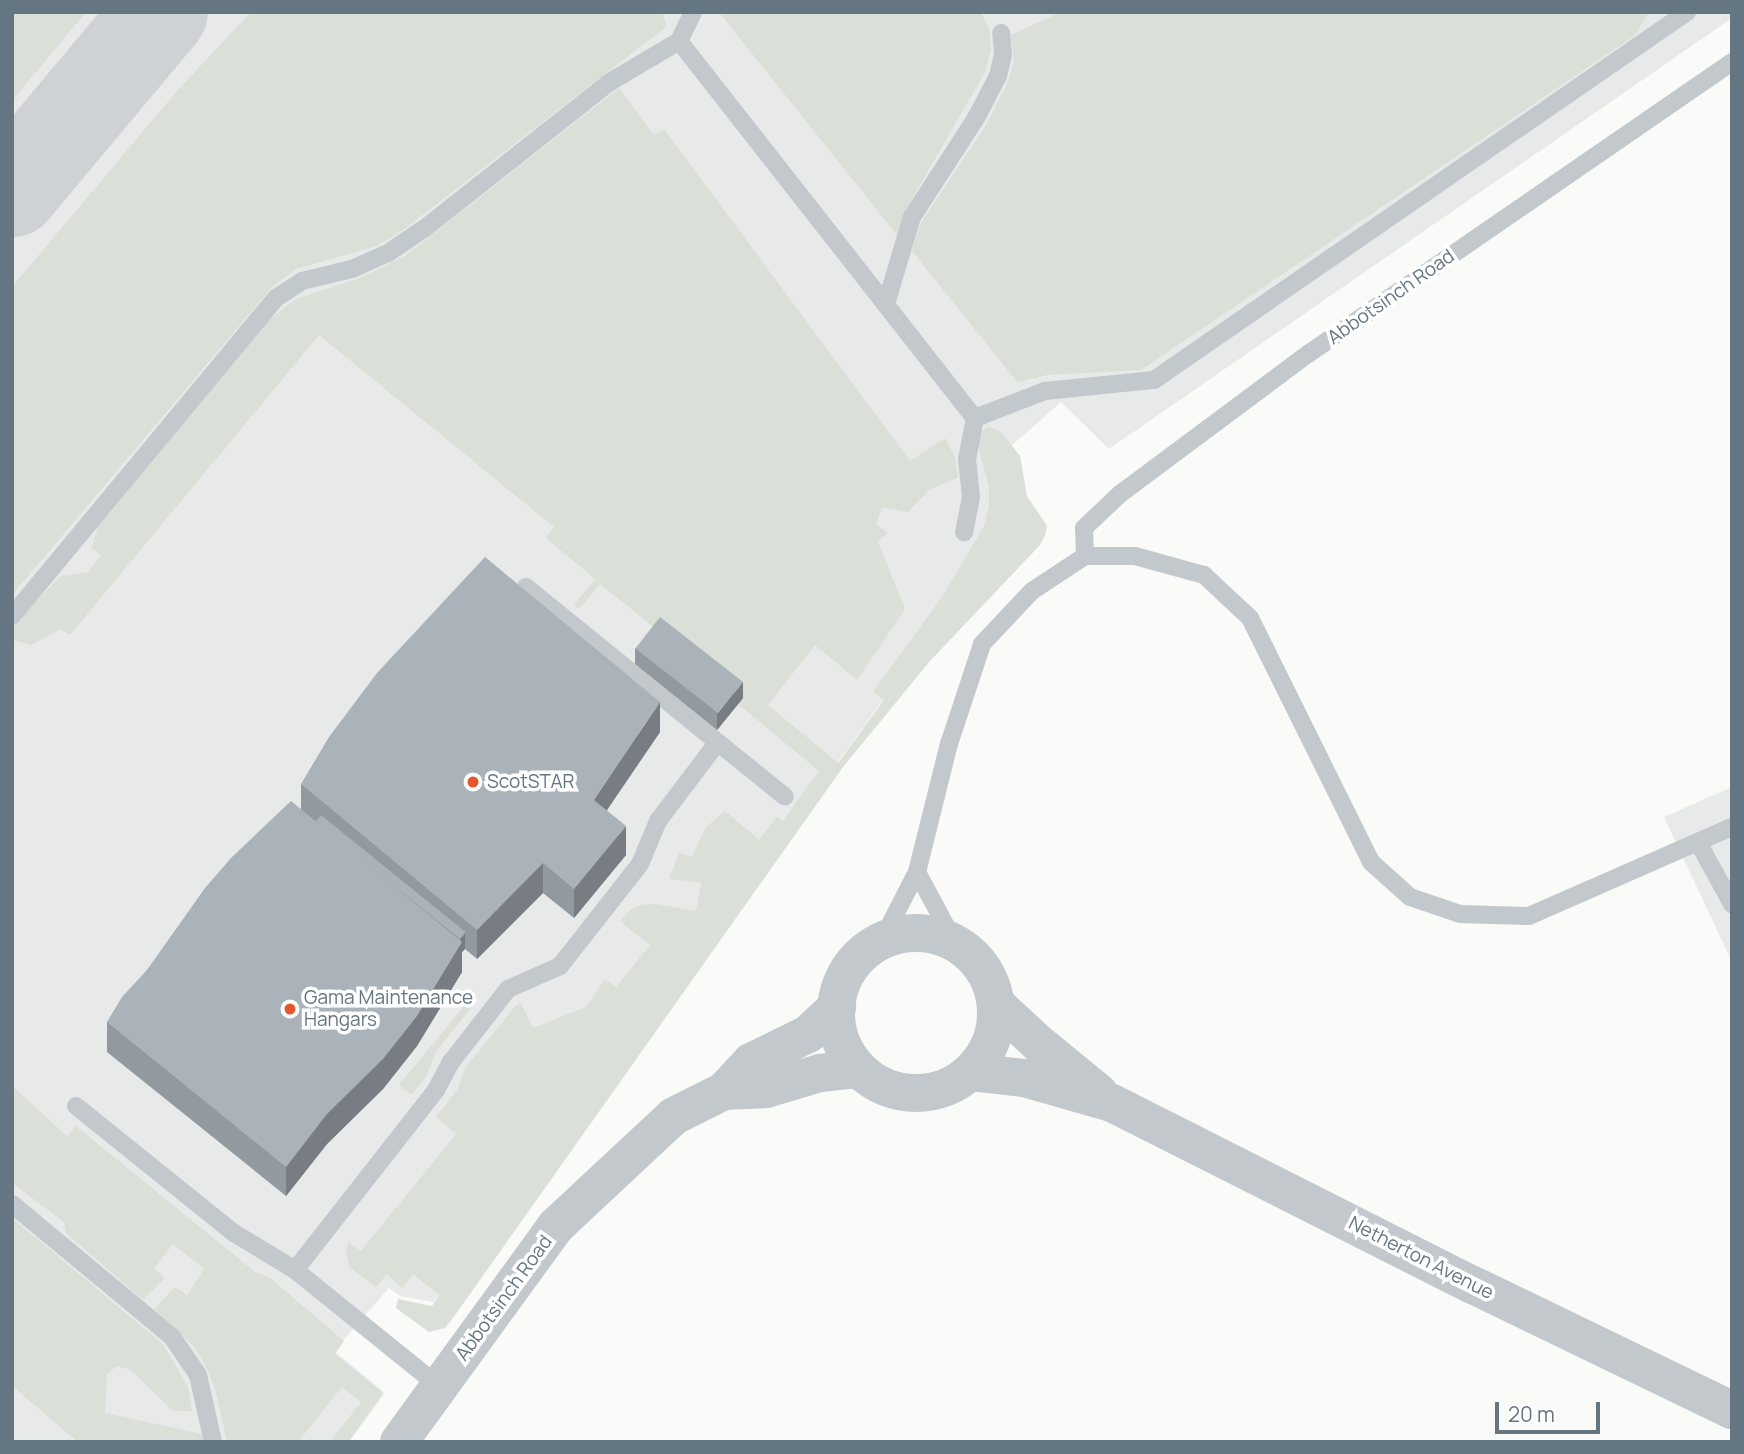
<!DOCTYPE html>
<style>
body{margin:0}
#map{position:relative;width:1744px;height:1454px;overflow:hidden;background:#fafaf8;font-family:Manrope,sans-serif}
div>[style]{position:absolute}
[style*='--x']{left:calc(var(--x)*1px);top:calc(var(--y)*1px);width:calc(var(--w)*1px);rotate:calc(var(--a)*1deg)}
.built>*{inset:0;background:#e8e9e9}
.green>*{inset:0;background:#dadfd7}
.taxiway>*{height:94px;margin:-47px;padding:0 47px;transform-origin:47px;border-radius:47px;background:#ced2d4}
.service>*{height:18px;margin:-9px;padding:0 9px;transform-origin:9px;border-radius:9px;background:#c3c8cc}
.tertiary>*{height:38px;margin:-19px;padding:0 19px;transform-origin:19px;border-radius:19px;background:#c3c8cc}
.tertiary>.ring{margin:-19px;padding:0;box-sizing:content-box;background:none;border:38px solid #c3c8cc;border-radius:50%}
.wall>*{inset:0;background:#929a9f}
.shaded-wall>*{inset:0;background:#777d82}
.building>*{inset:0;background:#aab3b9;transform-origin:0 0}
.dots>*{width:19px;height:19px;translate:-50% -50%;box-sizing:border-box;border:4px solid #fff;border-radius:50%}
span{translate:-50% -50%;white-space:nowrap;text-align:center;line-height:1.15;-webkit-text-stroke:7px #fff;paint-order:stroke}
.street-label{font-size:19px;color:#657683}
.poi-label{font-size:19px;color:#657683}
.left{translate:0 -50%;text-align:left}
.frame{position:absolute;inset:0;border:14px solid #657683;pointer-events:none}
.scale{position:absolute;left:1495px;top:1402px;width:105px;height:32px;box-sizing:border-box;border:4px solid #657683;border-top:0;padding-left:9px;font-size:21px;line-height:24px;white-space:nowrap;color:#657683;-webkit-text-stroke:5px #fff;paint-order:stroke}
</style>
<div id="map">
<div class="built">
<div style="clip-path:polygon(12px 12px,1732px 12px,1732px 18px,1109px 449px,1061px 402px,1009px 448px,1016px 518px,607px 1078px,600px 1074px,433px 1302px,400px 1296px,389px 1288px,334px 1351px,385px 1393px,349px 1442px,12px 1442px)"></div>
<div style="clip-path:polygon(1732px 787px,1732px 962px,1664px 817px)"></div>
</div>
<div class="green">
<div style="clip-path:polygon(12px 12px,86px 12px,12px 101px)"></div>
<div style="clip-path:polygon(251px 12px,662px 12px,667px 26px,403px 230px,377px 246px,296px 269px,273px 286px,12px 595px,12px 287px,177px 91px)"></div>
<div style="clip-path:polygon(719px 12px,981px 12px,990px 31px,991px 50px,985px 72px,905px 211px,897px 235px)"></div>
<div style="clip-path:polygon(1061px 12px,1649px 12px,1634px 36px,1141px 370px,1047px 375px,1017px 382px,912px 251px,920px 224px,986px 125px,1007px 84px,1014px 62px,1011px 35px)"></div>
<div style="clip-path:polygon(619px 88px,654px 135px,664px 129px,910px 461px,945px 438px,955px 457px,958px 477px,929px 490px,908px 512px,882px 507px,876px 524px,888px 533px,878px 542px,905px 609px,857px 680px,815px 645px,768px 705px,838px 763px,884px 700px,873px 692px,942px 597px,984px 526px,989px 507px,989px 487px,977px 442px,981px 431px,989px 427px,1000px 431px,1020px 456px,1027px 496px,1047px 526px,1045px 535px,1040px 545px,930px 661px,843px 767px,453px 1318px,445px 1328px,429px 1332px,396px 1308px,398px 1299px,432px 1306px,439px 1295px,413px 1274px,402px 1288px,387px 1274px,376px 1287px,349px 1267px,346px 1250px,349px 1242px,361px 1251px,456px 1134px,436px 1117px,457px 1090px,466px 1067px,516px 1005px,521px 1003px,533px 1028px,586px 1007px,605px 979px,616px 987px,650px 945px,620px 921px,630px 910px,641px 905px,655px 904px,696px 911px,701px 883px,669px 879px,679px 853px,692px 857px,706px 827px,725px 811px,759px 840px,777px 817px,783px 821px,819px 771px,738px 704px,742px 698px,600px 584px,579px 609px,574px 605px,595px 579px,546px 538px,554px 527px,319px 335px,70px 635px,61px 629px,31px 645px,12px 640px,12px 625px,61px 576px,88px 572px,101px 555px,91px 548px,98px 527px,270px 319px,296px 299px,360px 278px,405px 256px)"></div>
<div style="clip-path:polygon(473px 995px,477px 1000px,436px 1052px,426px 1077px,411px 1095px,399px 1085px)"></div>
<div style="clip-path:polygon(12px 1086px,67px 1136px,76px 1126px,255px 1272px,269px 1277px,344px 1341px,335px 1354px,383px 1393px,348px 1442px,330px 1442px,361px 1402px,342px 1387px,298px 1442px,227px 1442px,216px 1392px,207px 1369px,196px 1349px,154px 1309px,175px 1287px,187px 1295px,204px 1269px,173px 1244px,154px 1269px,165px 1278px,143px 1300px,66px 1233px,64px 1222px,12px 1183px)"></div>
<div style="clip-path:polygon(12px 1218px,164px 1345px,188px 1387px,192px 1411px,173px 1411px,131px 1370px,117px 1366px,107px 1374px,105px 1413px,202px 1434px,204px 1442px,78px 1442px,12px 1386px)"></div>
</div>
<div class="taxiway">
<div style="--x:12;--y:190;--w:232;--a:-50.1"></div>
</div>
<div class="service">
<div style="--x:679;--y:41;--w:479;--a:51.9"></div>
<div style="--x:975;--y:418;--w:42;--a:101"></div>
<div style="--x:967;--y:459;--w:38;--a:84"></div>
<div style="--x:971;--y:497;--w:36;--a:101"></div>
<div style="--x:886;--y:304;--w:91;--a:-73.4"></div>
<div style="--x:912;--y:217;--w:118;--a:-57.1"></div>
<div style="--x:976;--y:118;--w:47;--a:-62.4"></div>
<div style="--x:998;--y:76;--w:23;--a:-77"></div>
<div style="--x:1003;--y:54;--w:21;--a:-95"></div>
<div style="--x:975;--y:418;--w:75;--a:-21.1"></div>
<div style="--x:1045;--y:391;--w:110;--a:-5.8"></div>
<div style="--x:1154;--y:380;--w:648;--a:-34.62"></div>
<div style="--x:1085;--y:556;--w:28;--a:-92"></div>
<div style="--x:1084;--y:528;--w:50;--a:-43.4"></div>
<div style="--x:1120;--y:494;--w:234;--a:-36.7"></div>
<div style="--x:1308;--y:354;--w:515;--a:-34.55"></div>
<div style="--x:526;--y:587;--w:333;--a:39"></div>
<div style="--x:12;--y:616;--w:413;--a:-50.3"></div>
<div style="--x:276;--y:298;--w:31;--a:-33"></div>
<div style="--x:302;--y:281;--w:51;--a:-13.5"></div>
<div style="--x:352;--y:269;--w:39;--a:-24"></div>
<div style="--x:388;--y:253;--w:45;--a:-34"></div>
<div style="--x:425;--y:228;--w:236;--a:-38.3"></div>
<div style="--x:610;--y:82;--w:80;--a:-30.7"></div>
<div style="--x:679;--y:41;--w:32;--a:-64"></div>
<div style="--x:1698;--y:842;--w:71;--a:61.3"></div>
<div style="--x:917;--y:872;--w:81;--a:61.8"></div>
<div style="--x:882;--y:940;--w:76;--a:-62.8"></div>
<div style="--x:917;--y:872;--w:132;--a:-76"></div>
<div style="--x:949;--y:744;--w:105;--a:-71.7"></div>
<div style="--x:982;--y:644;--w:73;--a:-46.7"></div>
<div style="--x:1032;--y:591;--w:64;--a:-33.4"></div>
<div style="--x:1085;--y:556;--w:50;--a:0"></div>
<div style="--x:1135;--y:556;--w:72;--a:15.4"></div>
<div style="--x:1204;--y:575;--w:63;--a:43.1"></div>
<div style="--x:1250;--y:618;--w:272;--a:63.6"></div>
<div style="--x:1371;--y:862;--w:52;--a:41.9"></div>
<div style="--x:1410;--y:897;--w:53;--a:18.8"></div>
<div style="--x:1460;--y:914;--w:69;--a:1.7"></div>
<div style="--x:1529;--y:916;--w:222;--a:-23.7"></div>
<div style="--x:76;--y:1106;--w:203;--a:38.8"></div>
<div style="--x:234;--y:1233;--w:71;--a:31.2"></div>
<div style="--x:295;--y:1270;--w:185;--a:38.9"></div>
<div style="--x:12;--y:1204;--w:208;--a:39.7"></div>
<div style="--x:172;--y:1337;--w:46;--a:55.6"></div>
<div style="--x:198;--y:1375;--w:69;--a:77.4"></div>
<div style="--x:295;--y:1270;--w:229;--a:-51.9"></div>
<div style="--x:436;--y:1090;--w:32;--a:-62"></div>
<div style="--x:451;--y:1062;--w:93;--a:-52"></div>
<div style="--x:508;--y:989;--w:57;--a:-23.9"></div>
<div style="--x:560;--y:966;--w:130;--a:-51.9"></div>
<div style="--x:640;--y:864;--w:47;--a:-67.3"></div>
<div style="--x:658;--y:821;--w:98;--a:-52.9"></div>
</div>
<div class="tertiary">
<div class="ring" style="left:836px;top:933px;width:122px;height:122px"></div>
<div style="--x:996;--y:1004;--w:57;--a:42.9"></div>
<div style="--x:1038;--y:1043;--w:79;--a:39.3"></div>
<div style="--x:971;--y:1072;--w:53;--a:6.5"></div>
<div style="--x:1024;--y:1078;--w:91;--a:15.9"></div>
<div style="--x:1112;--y:1103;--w:404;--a:26.8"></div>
<div style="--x:1473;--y:1285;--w:288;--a:25.8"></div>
<div style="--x:724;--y:1091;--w:42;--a:-2.7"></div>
<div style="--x:766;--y:1089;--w:56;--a:-16.5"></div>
<div style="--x:820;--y:1073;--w:38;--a:-6"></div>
<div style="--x:399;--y:1442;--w:267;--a:-54"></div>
<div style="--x:556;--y:1226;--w:161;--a:-43"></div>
<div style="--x:674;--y:1116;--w:56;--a:-26.6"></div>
<div style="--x:724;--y:1091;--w:40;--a:-47"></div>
<div style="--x:751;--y:1062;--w:64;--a:-26.2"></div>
<div style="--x:808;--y:1034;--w:40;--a:-43"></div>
</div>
<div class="wall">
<div style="clip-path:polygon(635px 648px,743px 698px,717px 730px,635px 664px)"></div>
<div style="clip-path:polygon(660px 732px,607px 810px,626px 855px,574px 918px,543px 893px,477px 959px,465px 949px,462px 952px,462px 972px,417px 1046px,383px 1089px,327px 1144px,286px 1196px,107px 1052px,107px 1022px,147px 970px,301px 810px,301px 784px)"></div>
</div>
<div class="shaded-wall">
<div style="clip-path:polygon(743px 682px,743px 698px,717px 730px,717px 714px)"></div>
<div style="clip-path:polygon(660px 702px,660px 732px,594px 829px,594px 800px)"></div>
<div style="clip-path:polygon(626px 826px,626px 855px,574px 918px,574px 889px)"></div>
<div style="clip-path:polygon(543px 863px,543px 893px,477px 959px,477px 930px)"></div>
<div style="clip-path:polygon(465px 933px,465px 949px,462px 952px,462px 972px,417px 1046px,383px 1089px,327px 1144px,286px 1196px,286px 1167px)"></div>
</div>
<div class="building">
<div style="clip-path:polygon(485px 557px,660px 702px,594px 800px,626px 826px,574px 889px,543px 863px,477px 930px,301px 784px,329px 737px,377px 673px)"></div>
<div style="left:660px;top:617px;width:105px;height:40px;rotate:38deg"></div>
<div style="clip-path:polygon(291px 801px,462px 942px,417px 1016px,383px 1059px,327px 1114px,286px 1167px,107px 1022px,122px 997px,147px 970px,205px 888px,232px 857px)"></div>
<div style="left:321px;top:815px;width:186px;height:9px;rotate:39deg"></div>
</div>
<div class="dots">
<div style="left:473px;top:782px;background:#e4572e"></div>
<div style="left:290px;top:1009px;background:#e4572e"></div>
</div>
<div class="street-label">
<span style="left:1391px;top:297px;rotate:-35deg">Abbotsinch Road</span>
<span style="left:1421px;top:1258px;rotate:27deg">Netherton Avenue</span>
<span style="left:504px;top:1298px;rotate:-54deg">Abbotsinch Road</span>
</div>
<div class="poi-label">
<span class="left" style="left:487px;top:782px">ScotSTAR</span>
<span class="left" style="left:304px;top:1009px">Gama Maintenance<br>Hangars</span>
</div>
<div class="frame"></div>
<div class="scale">20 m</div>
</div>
